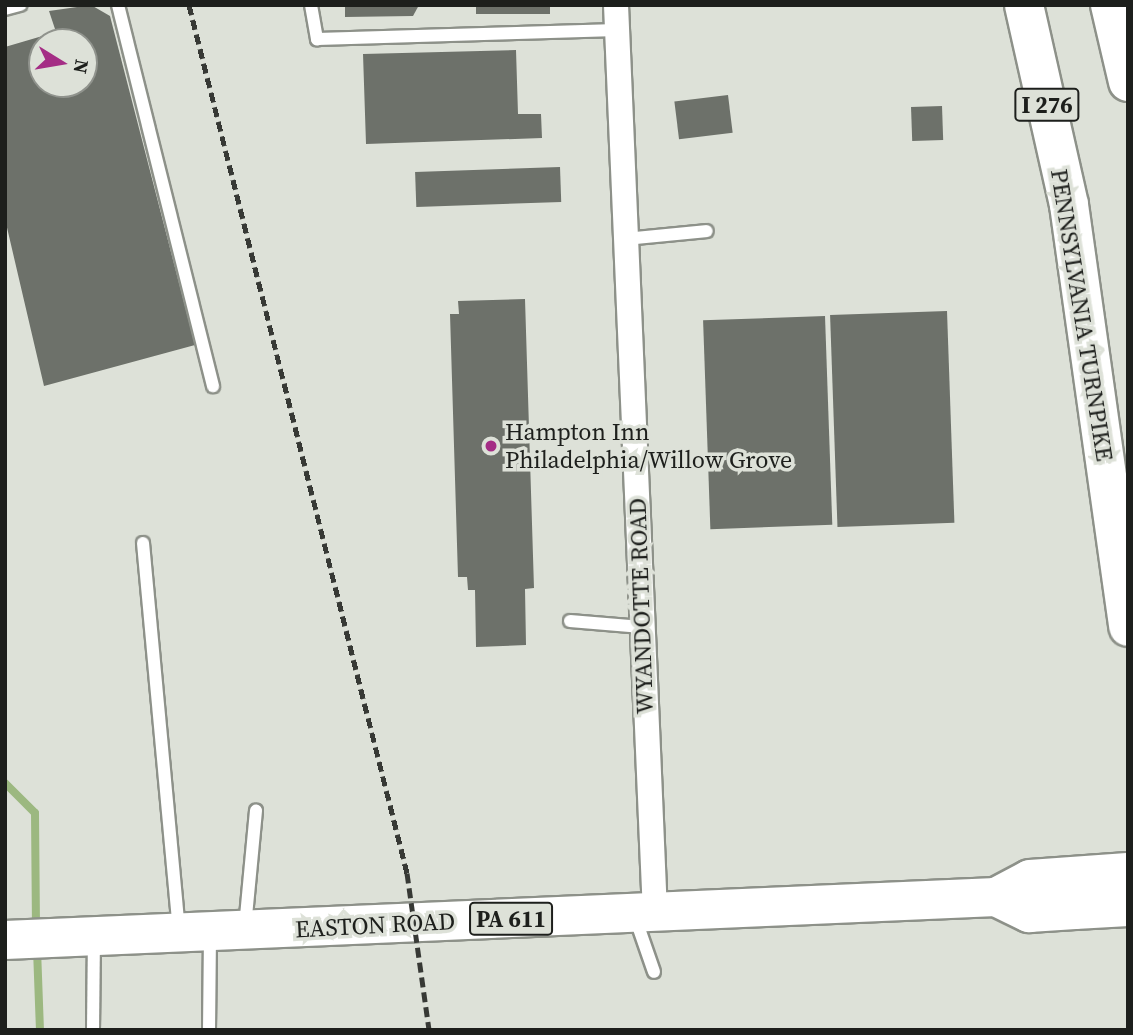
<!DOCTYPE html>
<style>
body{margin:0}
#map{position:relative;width:1133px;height:1035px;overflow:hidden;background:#dde1d8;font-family:"Source Serif 4",serif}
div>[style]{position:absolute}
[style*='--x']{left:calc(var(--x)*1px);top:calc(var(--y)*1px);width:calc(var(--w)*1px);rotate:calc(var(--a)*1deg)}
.stream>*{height:8px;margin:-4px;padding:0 4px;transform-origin:4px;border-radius:4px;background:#9cb880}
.building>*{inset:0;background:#6d716a;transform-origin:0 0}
.roads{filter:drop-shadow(2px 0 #8d9189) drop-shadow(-2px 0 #8d9189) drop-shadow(0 2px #8d9189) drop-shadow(0 -2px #8d9189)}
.lane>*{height:12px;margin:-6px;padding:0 6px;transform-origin:6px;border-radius:6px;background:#fff}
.street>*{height:24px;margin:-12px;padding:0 12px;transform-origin:12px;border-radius:12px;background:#fff}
.primary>*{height:38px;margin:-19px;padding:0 19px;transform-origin:19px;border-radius:19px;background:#fff}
.highway>*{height:38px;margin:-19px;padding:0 19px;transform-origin:19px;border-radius:19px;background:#fff}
.rail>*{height:5px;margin-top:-2.5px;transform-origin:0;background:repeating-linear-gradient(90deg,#373935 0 10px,transparent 0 15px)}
.dots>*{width:19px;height:19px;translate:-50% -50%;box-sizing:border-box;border:4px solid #dde1d8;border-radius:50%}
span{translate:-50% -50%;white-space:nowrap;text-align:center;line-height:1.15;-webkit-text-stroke:7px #dde1d8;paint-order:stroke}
.shield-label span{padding:2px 5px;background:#dde1d8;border:2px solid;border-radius:5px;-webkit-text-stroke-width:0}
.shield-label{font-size:23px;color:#1d1f1c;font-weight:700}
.street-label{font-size:24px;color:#1d1f1c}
.poi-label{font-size:24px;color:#1d1f1c}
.left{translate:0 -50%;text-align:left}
.frame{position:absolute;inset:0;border:7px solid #1d1f1c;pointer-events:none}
.north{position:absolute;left:28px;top:28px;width:70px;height:70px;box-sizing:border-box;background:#dde1d8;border:2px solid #90938d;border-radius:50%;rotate:101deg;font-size:19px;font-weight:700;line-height:28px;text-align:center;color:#1d1f1c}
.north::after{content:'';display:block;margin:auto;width:24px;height:32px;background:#a42d85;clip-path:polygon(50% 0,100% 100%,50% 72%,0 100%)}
</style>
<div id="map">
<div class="stream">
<div style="--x:5;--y:783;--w:42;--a:45"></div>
<div style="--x:35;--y:813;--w:116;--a:89.5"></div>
<div style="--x:37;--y:949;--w:81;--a:87.9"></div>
</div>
<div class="building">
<div style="clip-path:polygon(evenodd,91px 5px,110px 16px,195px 345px,44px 386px,5px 219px,5px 47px,56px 32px,49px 11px,91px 5px,42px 42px,84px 42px,84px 84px,42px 84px,42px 42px)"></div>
<div style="clip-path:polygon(345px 5px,419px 5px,413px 16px,345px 17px)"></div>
<div style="left:476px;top:5px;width:74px;height:9px"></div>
<div style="clip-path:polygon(516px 50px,518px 114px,541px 114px,542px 138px,366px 144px,363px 54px)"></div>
<div style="left:728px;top:95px;width:38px;height:54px;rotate:83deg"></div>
<div style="left:942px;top:106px;width:34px;height:31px;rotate:88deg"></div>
<div style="left:560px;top:167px;width:35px;height:145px;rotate:88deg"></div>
<div style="clip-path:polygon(525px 299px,534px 588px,525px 589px,526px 645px,476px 647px,475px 590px,468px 590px,467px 577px,458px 577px,450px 314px,459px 314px,458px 301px)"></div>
<div style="left:947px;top:311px;width:212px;height:117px;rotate:88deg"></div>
<div style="left:825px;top:316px;width:209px;height:122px;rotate:88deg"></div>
</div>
<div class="roads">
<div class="lane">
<div style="--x:118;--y:5;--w:393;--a:76"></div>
<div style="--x:311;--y:5;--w:35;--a:80"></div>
<div style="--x:317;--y:39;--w:300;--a:-1.7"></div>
<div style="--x:5;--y:9;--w:16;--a:-15"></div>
<div style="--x:626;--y:239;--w:81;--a:-5.6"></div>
<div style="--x:143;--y:543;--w:388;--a:84.7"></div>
<div style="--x:570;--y:621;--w:72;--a:4.8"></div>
<div style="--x:635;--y:917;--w:58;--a:70.9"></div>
<div style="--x:245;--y:927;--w:117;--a:-84.6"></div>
<div style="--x:93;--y:1030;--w:89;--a:-89.4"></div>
<div style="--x:209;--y:1030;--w:94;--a:-89.4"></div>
</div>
<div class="street">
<div style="--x:616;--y:5;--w:909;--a:87.54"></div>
</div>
<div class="primary">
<div style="--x:996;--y:897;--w:37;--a:26"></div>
<div style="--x:1029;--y:913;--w:46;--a:-3.7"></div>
</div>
<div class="highway">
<div style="--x:1024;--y:5;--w:205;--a:77.3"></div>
<div style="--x:1069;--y:205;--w:426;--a:82"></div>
<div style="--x:1110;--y:5;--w:79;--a:76.8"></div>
<div style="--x:1075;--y:910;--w:53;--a:-3.2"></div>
<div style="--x:5;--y:940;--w:992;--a:-2.48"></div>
<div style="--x:996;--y:897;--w:38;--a:-28"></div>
<div style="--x:1030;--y:879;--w:98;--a:-4.1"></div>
</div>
</div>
<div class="rail">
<div style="--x:189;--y:5;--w:895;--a:75.9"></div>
<div style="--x:407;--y:873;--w:159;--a:82"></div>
</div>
<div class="dots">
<div style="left:491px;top:446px;background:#a42d85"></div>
</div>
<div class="shield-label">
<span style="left:1047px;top:105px">I 276</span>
<span style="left:511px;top:919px">PA 611</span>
</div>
<div class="street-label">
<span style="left:1082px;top:315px;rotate:81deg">PENNSYLVANIA TURNPIKE</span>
<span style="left:641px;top:606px;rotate:-92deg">WYANDOTTE ROAD</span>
<span style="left:375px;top:925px;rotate:-3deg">EASTON ROAD</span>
</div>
<div class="poi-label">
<span class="left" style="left:505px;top:446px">Hampton Inn<br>Philadelphia/Willow Grove</span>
</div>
<div class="frame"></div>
<div class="north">N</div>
</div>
